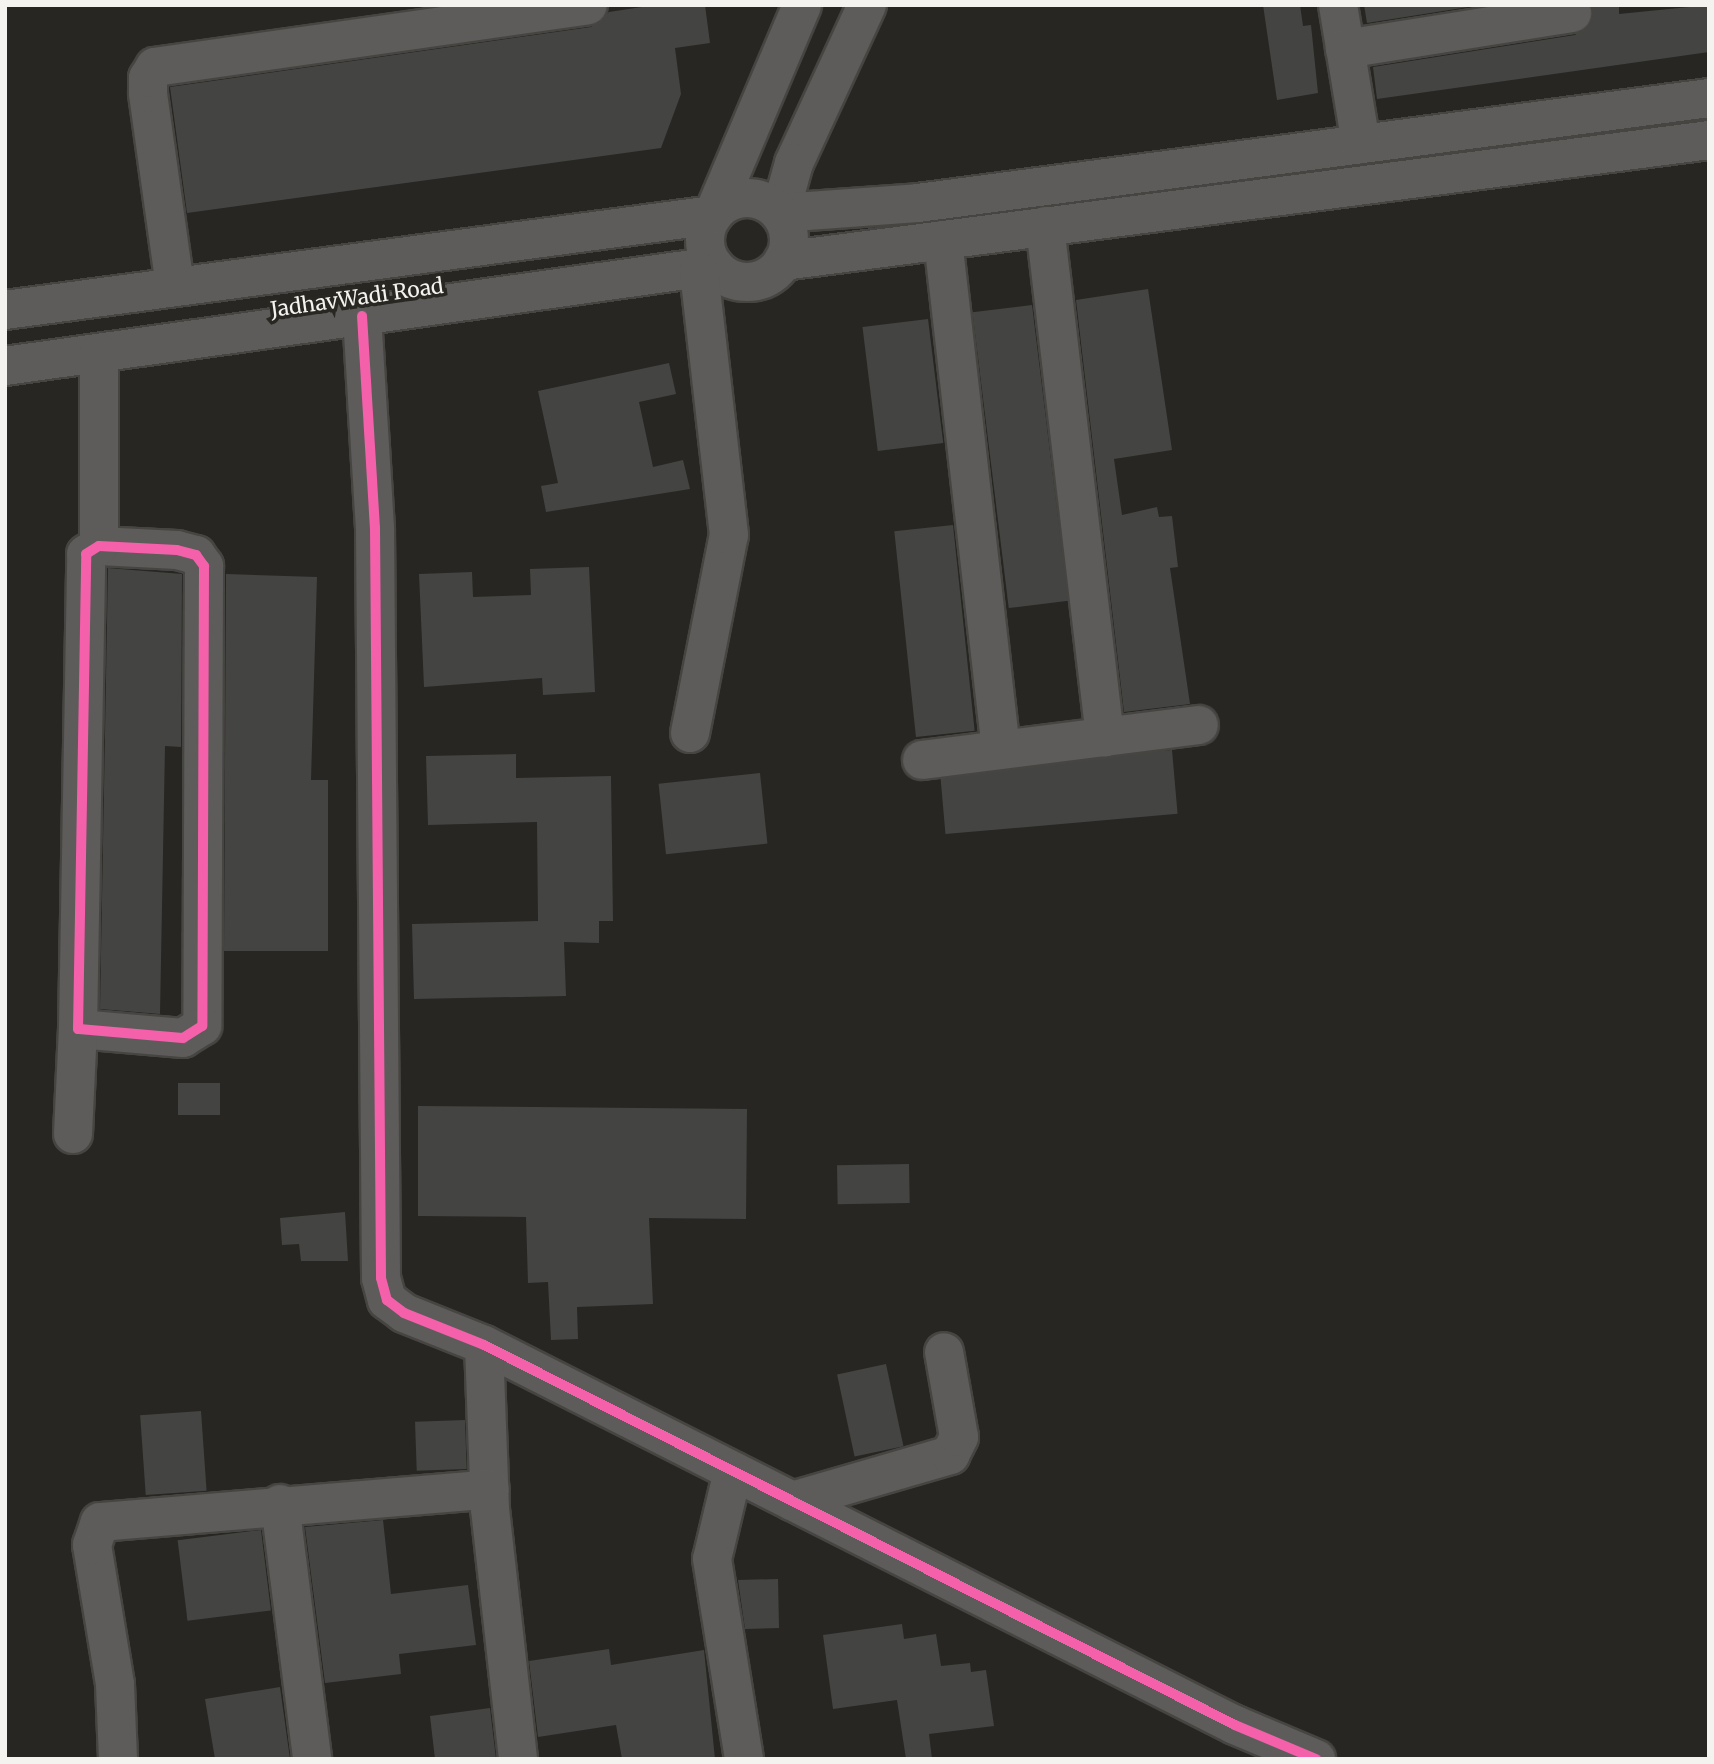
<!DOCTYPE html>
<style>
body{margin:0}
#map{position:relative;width:1714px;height:1764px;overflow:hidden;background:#272623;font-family:Merriweather,serif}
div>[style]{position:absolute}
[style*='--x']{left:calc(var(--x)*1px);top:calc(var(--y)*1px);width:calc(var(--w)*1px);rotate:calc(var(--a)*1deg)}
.building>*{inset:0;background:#444442;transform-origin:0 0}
.roads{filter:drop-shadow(2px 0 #464542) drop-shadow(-2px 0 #464542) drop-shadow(0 2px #464542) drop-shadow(0 -2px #464542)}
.minor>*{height:38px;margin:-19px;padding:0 19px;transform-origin:19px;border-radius:19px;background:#5d5c5a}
.minor>.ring{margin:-19px;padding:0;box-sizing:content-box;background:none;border:38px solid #5d5c5a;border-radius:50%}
.cycleway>*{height:10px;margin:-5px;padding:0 5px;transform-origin:5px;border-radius:5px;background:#f560ab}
span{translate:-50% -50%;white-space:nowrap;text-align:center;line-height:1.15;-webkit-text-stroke:7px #292721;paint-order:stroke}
.street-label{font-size:21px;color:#f4f3ef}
.frame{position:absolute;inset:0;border:7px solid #f4f3ef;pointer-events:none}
</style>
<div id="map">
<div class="building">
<div style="clip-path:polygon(655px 5px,705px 5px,710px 43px,675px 48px,681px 94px,661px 148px,187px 213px,170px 87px,591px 27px,609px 12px)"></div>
<div style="clip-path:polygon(1263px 5px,1300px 5px,1303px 26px,1311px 25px,1318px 93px,1277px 100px)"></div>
<div style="clip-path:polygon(1364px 5px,1481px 5px,1367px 23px)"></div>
<div style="clip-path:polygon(1592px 5px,1619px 5px,1619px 14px,1709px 5px,1709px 52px,1377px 99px,1373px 67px,1575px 35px,1592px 21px)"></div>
<div style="clip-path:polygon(1148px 289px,1172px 450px,1114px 459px,1122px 515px,1157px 507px,1159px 517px,1172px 516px,1178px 567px,1170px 568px,1190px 704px,1124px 712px,1076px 300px)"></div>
<div style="left:1032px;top:305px;width:298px;height:60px;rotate:83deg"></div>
<div style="left:928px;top:319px;width:125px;height:66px;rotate:83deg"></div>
<div style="clip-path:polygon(669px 363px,676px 394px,639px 402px,653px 467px,683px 460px,690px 489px,546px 512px,541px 486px,558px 483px,538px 391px)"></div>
<div style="left:953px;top:525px;width:207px;height:59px;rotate:84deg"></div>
<div style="clip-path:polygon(589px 567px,595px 692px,543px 695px,542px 678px,424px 687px,419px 574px,472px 572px,473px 597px,531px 595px,530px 569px)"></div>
<div style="clip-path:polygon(108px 568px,182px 574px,181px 747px,165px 746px,160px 1014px,100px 1009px)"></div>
<div style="clip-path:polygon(226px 574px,317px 577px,311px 780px,328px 780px,328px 951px,224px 951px)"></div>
<div style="left:1172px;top:750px;width:64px;height:233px;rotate:85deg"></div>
<div style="clip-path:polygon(516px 754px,516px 778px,611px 776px,613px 921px,599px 921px,599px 943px,564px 942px,566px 996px,414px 999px,412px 924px,538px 921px,537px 822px,428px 825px,426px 756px)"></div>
<div style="left:760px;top:773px;width:71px;height:102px;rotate:84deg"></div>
<div style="left:178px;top:1083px;width:42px;height:32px"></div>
<div style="clip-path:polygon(418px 1106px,747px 1109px,746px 1219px,649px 1218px,653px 1304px,577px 1307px,578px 1339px,551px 1340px,548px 1282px,528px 1283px,526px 1217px,418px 1216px)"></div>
<div style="left:909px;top:1164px;width:39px;height:72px;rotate:89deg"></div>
<div style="clip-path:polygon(345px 1212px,348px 1261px,301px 1261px,299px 1244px,282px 1245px,280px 1218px)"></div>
<div style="left:886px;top:1364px;width:84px;height:50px;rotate:78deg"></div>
<div style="left:201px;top:1411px;width:80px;height:61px;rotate:86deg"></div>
<div style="left:465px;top:1420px;width:49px;height:50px;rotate:88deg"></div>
<div style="clip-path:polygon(383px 1520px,391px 1594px,468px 1585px,476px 1645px,399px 1654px,401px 1674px,325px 1683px,305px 1527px)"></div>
<div style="left:261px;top:1530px;width:81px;height:84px;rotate:83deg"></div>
<div style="clip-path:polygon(778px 1579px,779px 1628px,745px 1629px,738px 1580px)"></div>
<div style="clip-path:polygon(902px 1624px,904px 1639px,936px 1634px,941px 1666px,970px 1663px,971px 1672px,986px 1670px,994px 1726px,929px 1734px,932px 1759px,906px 1759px,897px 1700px,833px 1709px,823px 1635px)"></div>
<div style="clip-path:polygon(609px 1649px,611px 1665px,704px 1650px,715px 1759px,622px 1759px,616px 1725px,538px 1737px,529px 1661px)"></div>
<div style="clip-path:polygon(280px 1687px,290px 1759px,215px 1759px,205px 1699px)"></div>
<div style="clip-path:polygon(490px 1708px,496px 1759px,435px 1759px,430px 1716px)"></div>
</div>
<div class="roads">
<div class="minor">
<div style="--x:867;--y:5;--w:174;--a:114.8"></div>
<div style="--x:794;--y:163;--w:52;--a:105.6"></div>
<div style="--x:780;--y:213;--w:138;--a:-4.1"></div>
<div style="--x:918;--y:203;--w:798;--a:-7.56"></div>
<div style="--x:1338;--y:5;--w:141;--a:80.6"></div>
<div style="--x:1345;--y:49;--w:230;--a:-9"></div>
<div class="ring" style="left:705px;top:198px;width:46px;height:46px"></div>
<div style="--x:1045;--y:226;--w:515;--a:83.3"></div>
<div style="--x:943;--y:240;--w:513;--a:83.51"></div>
<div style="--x:783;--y:261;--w:934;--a:-7.44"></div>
<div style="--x:175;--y:286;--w:195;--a:-98"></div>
<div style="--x:148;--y:93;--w:15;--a:-90"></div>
<div style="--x:148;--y:78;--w:13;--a:-58"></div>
<div style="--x:155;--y:67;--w:437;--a:-8.1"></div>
<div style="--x:5;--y:310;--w:714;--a:-7.64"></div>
<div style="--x:713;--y:215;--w:228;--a:-67"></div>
<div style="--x:362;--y:316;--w:212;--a:86.5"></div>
<div style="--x:375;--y:528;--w:750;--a:89.54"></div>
<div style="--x:381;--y:1278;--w:23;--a:75"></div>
<div style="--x:387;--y:1300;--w:21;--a:37"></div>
<div style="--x:404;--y:1313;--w:86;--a:21.8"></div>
<div style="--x:484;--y:1345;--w:842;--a:26.84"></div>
<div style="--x:1235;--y:1725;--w:88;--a:22.8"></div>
<div style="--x:5;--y:366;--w:716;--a:-8.03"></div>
<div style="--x:99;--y:546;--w:78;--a:2.9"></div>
<div style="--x:177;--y:550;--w:20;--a:15"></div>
<div style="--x:196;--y:555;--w:14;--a:54"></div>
<div style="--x:204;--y:566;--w:460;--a:90.2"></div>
<div style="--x:202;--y:1026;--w:22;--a:148"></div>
<div style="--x:183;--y:1038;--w:105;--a:-175.1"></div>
<div style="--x:78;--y:1029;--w:475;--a:-89"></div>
<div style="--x:86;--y:554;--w:15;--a:-32"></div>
<div style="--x:99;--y:546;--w:193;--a:-90"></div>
<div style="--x:690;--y:733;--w:202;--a:-78.9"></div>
<div style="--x:729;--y:535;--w:266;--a:-96.5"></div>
<div style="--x:922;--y:760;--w:279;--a:-7.2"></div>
<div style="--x:73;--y:1134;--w:105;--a:-87.3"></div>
<div style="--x:484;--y:1345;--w:164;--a:87.9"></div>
<div style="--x:490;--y:1509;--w:252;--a:83.6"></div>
<div style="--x:733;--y:1471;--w:90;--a:103.4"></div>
<div style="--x:712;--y:1559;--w:203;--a:80.9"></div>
<div style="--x:792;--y:1501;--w:165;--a:-16.2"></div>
<div style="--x:950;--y:1455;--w:20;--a:-63"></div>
<div style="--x:959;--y:1437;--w:86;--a:-100"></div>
<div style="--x:280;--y:1504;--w:257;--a:82.8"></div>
<div style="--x:118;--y:1759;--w:75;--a:-92.3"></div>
<div style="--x:115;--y:1684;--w:141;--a:-99.4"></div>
<div style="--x:92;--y:1545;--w:24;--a:-71"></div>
<div style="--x:100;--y:1522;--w:391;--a:-4.8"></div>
</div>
</div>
<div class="cycleway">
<div style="--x:362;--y:316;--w:212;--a:86.5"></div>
<div style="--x:375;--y:528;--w:750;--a:89.54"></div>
<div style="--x:381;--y:1278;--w:23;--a:75"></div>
<div style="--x:387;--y:1300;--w:21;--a:37"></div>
<div style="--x:404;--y:1313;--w:86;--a:21.8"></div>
<div style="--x:484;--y:1345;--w:842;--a:26.84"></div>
<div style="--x:1235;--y:1725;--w:88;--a:22.8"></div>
<div style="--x:99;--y:546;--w:78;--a:2.9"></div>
<div style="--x:177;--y:550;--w:20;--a:15"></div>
<div style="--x:196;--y:555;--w:14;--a:54"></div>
<div style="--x:204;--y:566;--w:460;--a:90.2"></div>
<div style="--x:202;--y:1026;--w:22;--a:148"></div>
<div style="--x:183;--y:1038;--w:105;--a:-175.1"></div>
<div style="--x:78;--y:1029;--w:475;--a:-89"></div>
<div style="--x:86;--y:554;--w:15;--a:-32"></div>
</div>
<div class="street-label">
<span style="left:357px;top:298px;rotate:-8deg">JadhavWadi Road</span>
</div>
<div class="frame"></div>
</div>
